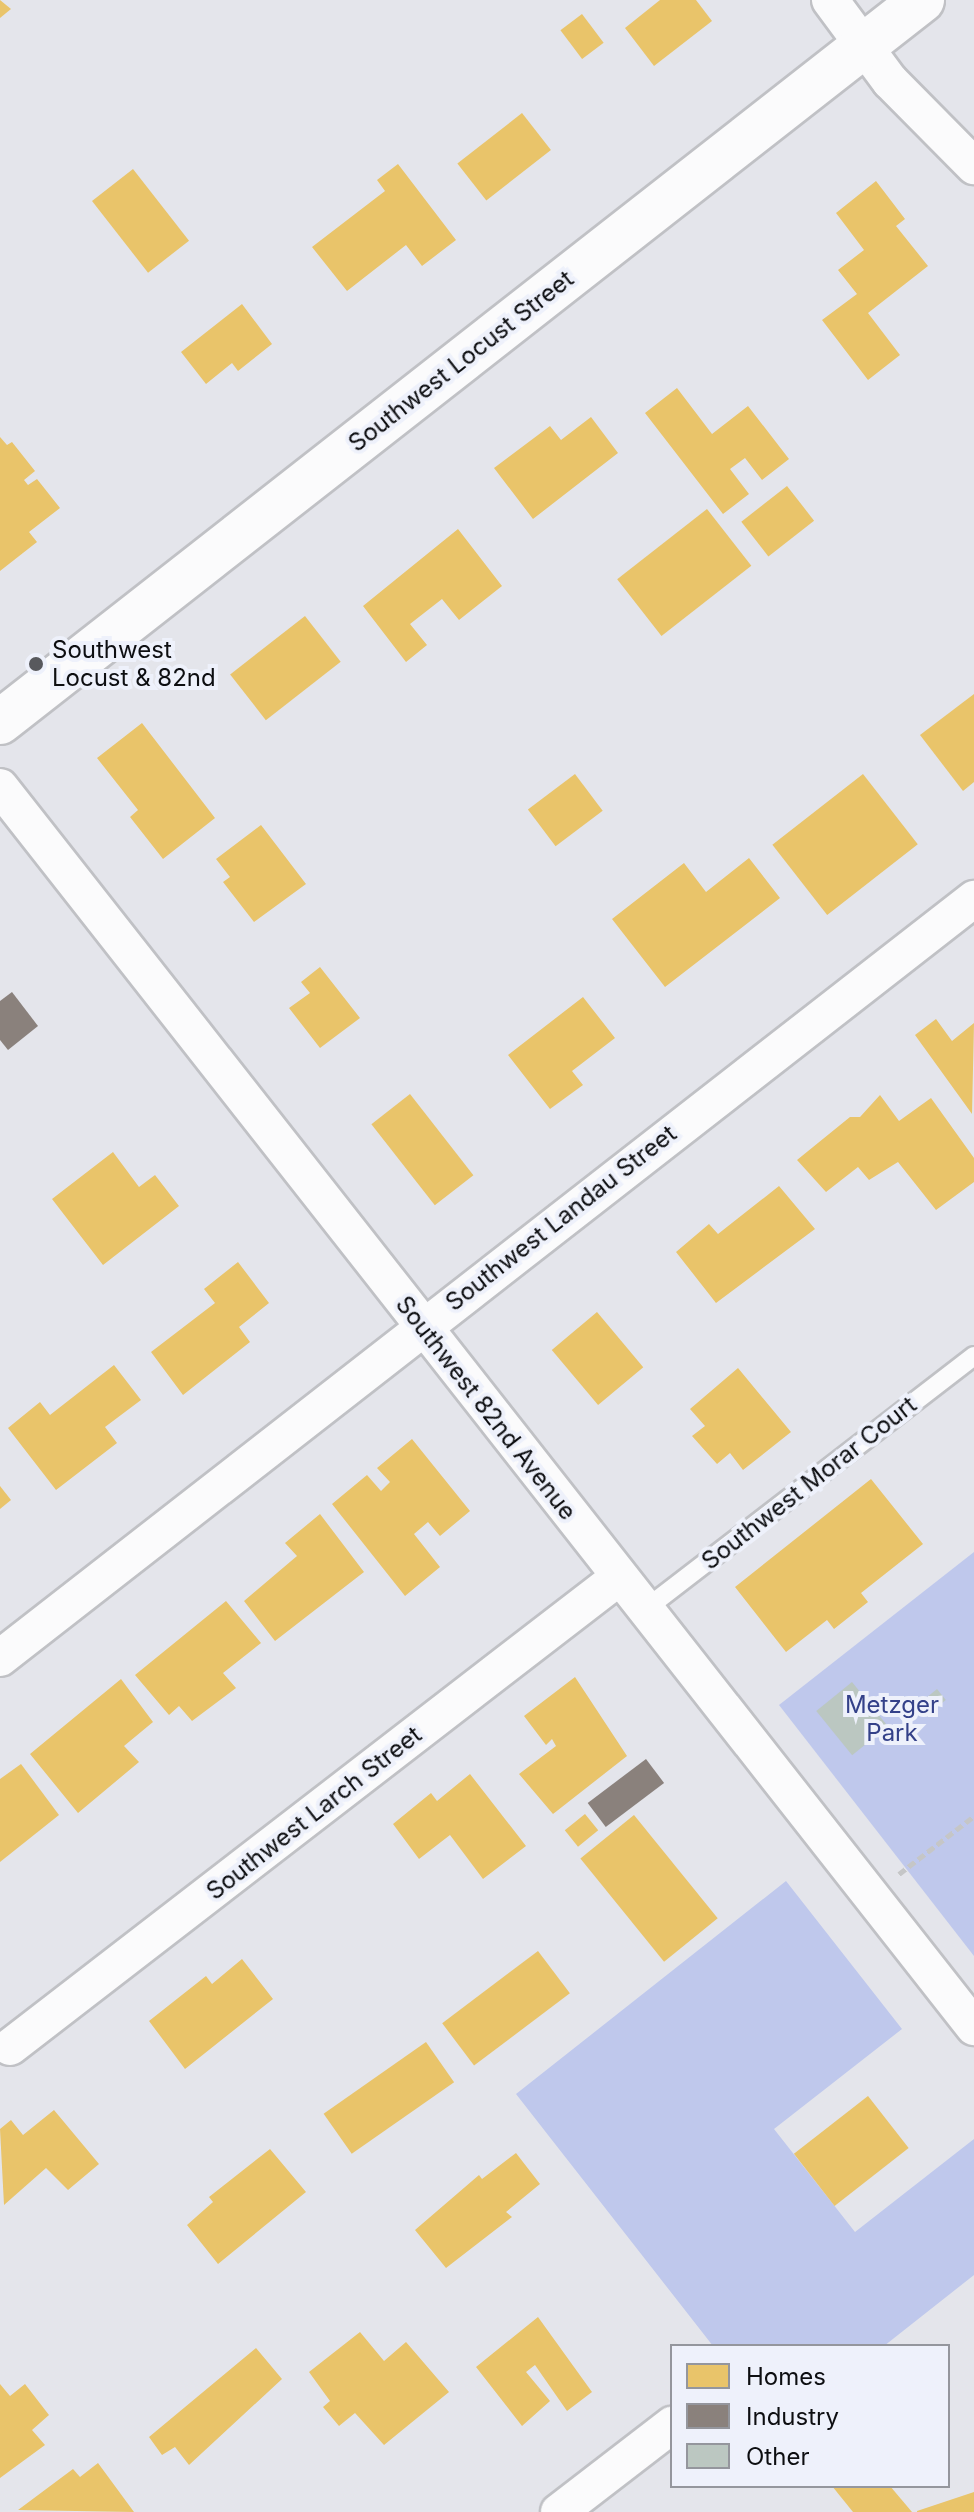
<!DOCTYPE html>
<style>
body{margin:0}
#map{position:relative;width:974px;height:2512px;overflow:hidden;background:#e4e5eb;font-family:Inter,sans-serif}
div>[style]{position:absolute}
[style*='--x']{left:calc(var(--x)*1px);top:calc(var(--y)*1px);width:calc(var(--w)*1px);rotate:calc(var(--a)*1deg)}
.green>*{inset:0;background:#bfc8ec}
.homes>*{inset:0;background:#e9c46a;transform-origin:0 0}
.industry>*{inset:0;background:#8a817c;transform-origin:0 0}
.building>*{inset:0;background:#bbc7c1;transform-origin:0 0}
.path>*{height:5px;margin-top:-2.5px;transform-origin:0;background:repeating-linear-gradient(90deg,#c5c6c7 0 8px,transparent 0 12px)}
.roads{filter:drop-shadow(2px 0 #c0c1c5) drop-shadow(-2px 0 #c0c1c5) drop-shadow(0 2px #c0c1c5) drop-shadow(0 -2px #c0c1c5)}
.lane>*{height:18px;margin:-9px;padding:0 9px;transform-origin:9px;border-radius:9px;background:#fbfbfc}
.street>*{height:36px;margin:-18px;padding:0 18px;transform-origin:18px;border-radius:18px;background:#fbfbfc}
.secondary>*{height:44px;margin:-22px;padding:0 22px;transform-origin:22px;border-radius:22px;background:#fbfbfc}
.dots>*{width:22px;height:22px;translate:-50% -50%;box-sizing:border-box;border:4px solid #eef1fb;border-radius:50%}
span{translate:-50% -50%;white-space:nowrap;text-align:center;line-height:1.15;-webkit-text-stroke:8px #eef1fb;paint-order:stroke}
.street-label{font-size:24px;color:#0d0e11}
.poi-label{font-size:24px;color:#0d0e11}
.left{translate:0 -50%;text-align:left}
.park-label{font-size:24px;color:#344189}
.legend{position:absolute;left:670px;top:2344px;width:280px;height:144px;box-sizing:border-box;background:#eef1fb;border:2px solid #94969d;margin:0;padding:10px 14px;list-style:none;font-size:24px;color:#0d0e11}
.legend li{display:flex;align-items:center;gap:16px;height:40px}
.legend b{width:40px;border:2px solid #94969d}
</style>
<div id="map">
<div class="green">
<div style="clip-path:polygon(974px 1552px,974px 1956px,779px 1705px)"></div>
<div style="clip-path:polygon(786px 1881px,902px 2029px,774px 2129px,855px 2232px,974px 2139px,974px 2275px,884px 2346px,713px 2346px,516px 2094px)"></div>
</div>
<div class="homes">
<div style="clip-path:polygon(0 0,11px 9px,0 18px)"></div>
<div style="clip-path:polygon(660px 0,696px 0,712px 21px,654px 66px,625px 28px)"></div>
<div style="left:582px;top:14px;width:36px;height:27px;rotate:53deg"></div>
<div style="left:522px;top:113px;width:47px;height:82px;rotate:52deg"></div>
<div style="clip-path:polygon(398px 164px,456px 240px,422px 266px,406px 245px,347px 291px,312px 247px,385px 191px,377px 180px)"></div>
<div style="left:133px;top:169px;width:91px;height:52px;rotate:52deg"></div>
<div style="clip-path:polygon(876px 181px,905px 219px,896px 226px,928px 266px,868px 313px,900px 355px,868px 380px,822px 320px,857px 294px,838px 270px,864px 250px,836px 213px)"></div>
<div style="clip-path:polygon(242px 304px,272px 344px,238px 371px,232px 363px,206px 384px,181px 352px)"></div>
<div style="clip-path:polygon(677px 388px,712px 434px,748px 406px,789px 459px,762px 480px,745px 458px,730px 469px,749px 494px,723px 514px,645px 413px)"></div>
<div style="clip-path:polygon(591px 417px,618px 453px,533px 519px,494px 468px,550px 426px,561px 440px)"></div>
<div style="clip-path:polygon(0 437px,7px 445px,12px 442px,35px 471px,24px 480px,28px 485px,37px 479px,60px 508px,29px 532px,37px 542px,0 571px)"></div>
<div style="left:787px;top:486px;width:44px;height:58px;rotate:52deg"></div>
<div style="left:707px;top:509px;width:72px;height:114px;rotate:52deg"></div>
<div style="clip-path:polygon(458px 529px,502px 586px,459px 620px,442px 599px,410px 624px,427px 645px,406px 662px,363px 606px)"></div>
<div style="left:305px;top:616px;width:58px;height:95px;rotate:52deg"></div>
<div style="clip-path:polygon(974px 694px,974px 782px,963px 791px,920px 735px)"></div>
<div style="clip-path:polygon(142px 723px,215px 818px,163px 859px,130px 817px,138px 810px,97px 758px)"></div>
<div style="left:575px;top:774px;width:46px;height:59px;rotate:53deg"></div>
<div style="left:863px;top:774px;width:89px;height:115px;rotate:52deg"></div>
<div style="clip-path:polygon(261px 825px,306px 884px,254px 922px,223px 882px,230px 877px,216px 859px)"></div>
<div style="clip-path:polygon(749px 858px,780px 898px,665px 987px,612px 919px,684px 863px,706px 892px)"></div>
<div style="clip-path:polygon(320px 967px,360px 1018px,320px 1048px,289px 1008px,310px 993px,301px 982px)"></div>
<div style="clip-path:polygon(583px 997px,615px 1038px,572px 1071px,583px 1085px,550px 1109px,508px 1055px)"></div>
<div style="clip-path:polygon(936px 1019px,952px 1041px,974px 1023px,972px 1114px,915px 1035px)"></div>
<div style="left:410px;top:1094px;width:103px;height:49px;rotate:52deg"></div>
<div style="clip-path:polygon(880px 1095px,899px 1121px,931px 1098px,974px 1158px,974px 1182px,936px 1210px,898px 1162px,869px 1180px,858px 1167px,826px 1192px,797px 1160px,850px 1117px,860px 1117px)"></div>
<div style="clip-path:polygon(113px 1152px,139px 1187px,155px 1175px,179px 1206px,103px 1265px,52px 1199px)"></div>
<div style="clip-path:polygon(779px 1186px,815px 1229px,716px 1303px,676px 1252px,709px 1224px,718px 1234px)"></div>
<div style="clip-path:polygon(238px 1262px,269px 1303px,239px 1327px,250px 1342px,183px 1395px,151px 1352px,215px 1303px,204px 1289px)"></div>
<div style="left:597px;top:1312px;width:72px;height:59px;rotate:50deg"></div>
<div style="clip-path:polygon(114px 1365px,141px 1400px,105px 1427px,117px 1443px,56px 1490px,8px 1428px,40px 1402px,50px 1415px)"></div>
<div style="clip-path:polygon(738px 1368px,791px 1432px,743px 1470px,730px 1453px,717px 1464px,692px 1436px,705px 1426px,690px 1409px)"></div>
<div style="clip-path:polygon(412px 1439px,470px 1511px,440px 1536px,428px 1522px,414px 1534px,440px 1567px,405px 1596px,332px 1504px,367px 1475px,381px 1491px,390px 1482px,377px 1468px)"></div>
<div style="clip-path:polygon(871px 1479px,923px 1544px,861px 1593px,868px 1602px,834px 1629px,827px 1620px,786px 1652px,735px 1587px)"></div>
<div style="clip-path:polygon(0 1486px,11px 1500px,0 1509px)"></div>
<div style="clip-path:polygon(320px 1514px,364px 1572px,275px 1641px,244px 1601px,297px 1556px,285px 1543px)"></div>
<div style="clip-path:polygon(226px 1601px,261px 1643px,223px 1673px,236px 1688px,192px 1721px,179px 1706px,169px 1715px,135px 1675px)"></div>
<div style="clip-path:polygon(575px 1677px,627px 1756px,553px 1814px,519px 1774px,556px 1746px,552px 1739px,546px 1745px,524px 1716px)"></div>
<div style="clip-path:polygon(121px 1679px,153px 1722px,124px 1746px,139px 1762px,78px 1813px,30px 1754px)"></div>
<div style="clip-path:polygon(21px 1764px,59px 1815px,0 1862px,0 1779px)"></div>
<div style="clip-path:polygon(470px 1774px,526px 1846px,483px 1879px,450px 1835px,419px 1859px,393px 1824px,431px 1793px,437px 1801px)"></div>
<div style="left:585px;top:1814px;width:21px;height:26px;rotate:51deg"></div>
<div style="left:634px;top:1815px;width:133px;height:69px;rotate:51deg"></div>
<div style="left:538px;top:1951px;width:53px;height:120px;rotate:53deg"></div>
<div style="clip-path:polygon(242px 1959px,273px 1999px,185px 2069px,149px 2021px,206px 1976px,212px 1984px)"></div>
<div style="left:426px;top:2042px;width:49px;height:125px;rotate:55deg"></div>
<div style="left:868px;top:2096px;width:66px;height:94px;rotate:52deg"></div>
<div style="clip-path:polygon(54px 2110px,99px 2164px,68px 2190px,46px 2168px,4px 2205px,0 2129px,11px 2120px,23px 2135px)"></div>
<div style="clip-path:polygon(270px 2149px,306px 2192px,218px 2264px,187px 2225px,213px 2202px,209px 2197px)"></div>
<div style="clip-path:polygon(516px 2153px,540px 2184px,506px 2212px,512px 2217px,446px 2268px,415px 2230px,479px 2175px,482px 2179px)"></div>
<div style="clip-path:polygon(538px 2317px,592px 2392px,567px 2411px,535px 2365px,526px 2372px,550px 2401px,522px 2426px,476px 2367px)"></div>
<div style="clip-path:polygon(360px 2332px,384px 2361px,406px 2342px,449px 2392px,384px 2445px,355px 2413px,339px 2426px,323px 2407px,330px 2401px,309px 2372px)"></div>
<div style="clip-path:polygon(256px 2348px,282px 2379px,189px 2465px,175px 2447px,162px 2455px,149px 2437px)"></div>
<div style="clip-path:polygon(0 2384px,10px 2396px,25px 2384px,49px 2415px,32px 2430px,45px 2445px,0 2478px)"></div>
<div style="clip-path:polygon(98px 2463px,134px 2512px,18px 2510px,73px 2469px,80px 2477px)"></div>
<div style="clip-path:polygon(832px 2486px,890px 2486px,912px 2512px,853px 2512px)"></div>
<div style="clip-path:polygon(974px 2492px,974px 2512px,917px 2512px,917px 2511px)"></div>
</div>
<div class="industry">
<div style="clip-path:polygon(12px 992px,38px 1026px,8px 1050px,0 1040px,0 1001px)"></div>
<div style="left:646px;top:1759px;width:30px;height:73px;rotate:53deg"></div>
</div>
<div class="building">
<div style="left:852px;top:1682px;width:57px;height:46px;rotate:51deg"></div>
<div style="left:937px;top:1689px;width:14px;height:17px;rotate:51deg"></div>
</div>
<div class="path">
<div style="--x:899;--y:1874;--w:95;--a:-37.7"></div>
</div>
<div class="roads">
<div class="lane">
<div style="--x:643;--y:1611;--w:418;--a:-37.6"></div>
</div>
<div class="street">
<div style="--x:830;--y:0;--w:101;--a:53.5"></div>
<div style="--x:890;--y:81;--w:120;--a:45.3"></div>
<div style="--x:0;--y:787;--w:1577;--a:51.85"></div>
<div style="--x:0;--y:1658;--w:1235;--a:-37.93"></div>
<div style="--x:10;--y:2047;--w:768;--a:-37.65"></div>
<div style="--x:559;--y:2512;--w:143;--a:-37.6"></div>
</div>
<div class="secondary">
<div style="--x:0;--y:722;--w:1171;--a:-38.06"></div>
</div>
</div>
<div class="dots">
<div style="left:36px;top:664px;background:#58595d"></div>
</div>
<div class="street-label">
<span style="left:461px;top:361px;rotate:-38deg">Southwest Locust Street</span>
<span style="left:561px;top:1218px;rotate:-38deg">Southwest Landau Street</span>
<span style="left:486px;top:1408px;rotate:52deg">Southwest 82nd Avenue</span>
<span style="left:809px;top:1483px;rotate:-38deg">Southwest Morar Court</span>
<span style="left:314px;top:1813px;rotate:-38deg">Southwest Larch Street</span>
</div>
<div class="poi-label">
<span class="left" style="left:52px;top:664px">Southwest<br>Locust &amp; 82nd</span>
</div>
<div class="park-label">
<span style="left:892px;top:1719px">Metzger<br>Park</span>
</div>
<ul class="legend">
<li><b style="height:22px;background:#e9c46a"></b>Homes</li>
<li><b style="height:22px;background:#8a817c"></b>Industry</li>
<li><b style="height:22px;background:#bbc7c1"></b>Other</li>
</ul>
</div>
